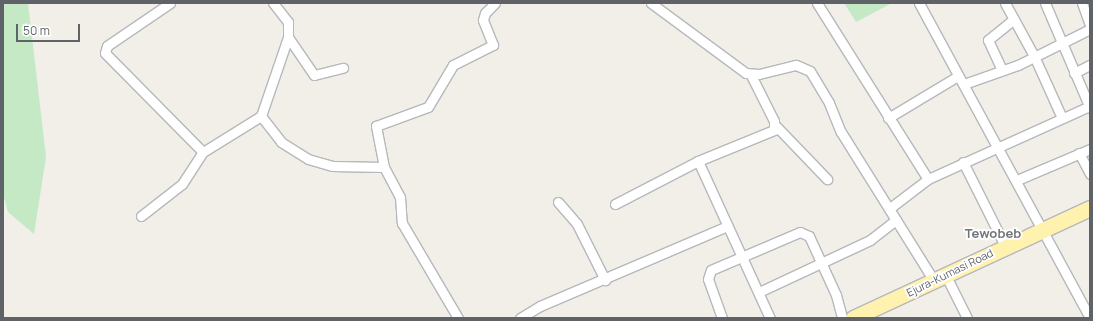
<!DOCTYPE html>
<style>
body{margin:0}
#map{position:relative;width:1093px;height:321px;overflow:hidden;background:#f1efe8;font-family:Manrope,sans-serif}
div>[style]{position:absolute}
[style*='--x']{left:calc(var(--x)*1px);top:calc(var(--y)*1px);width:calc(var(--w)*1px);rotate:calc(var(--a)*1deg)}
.green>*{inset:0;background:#c5e8c5}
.roads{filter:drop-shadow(1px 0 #b5b8bc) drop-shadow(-1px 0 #b5b8bc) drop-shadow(0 1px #b5b8bc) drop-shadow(0 -1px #b5b8bc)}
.minor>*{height:9px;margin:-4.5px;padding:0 4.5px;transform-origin:4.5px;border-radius:4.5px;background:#fff}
.primary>*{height:15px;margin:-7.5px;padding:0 7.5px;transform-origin:7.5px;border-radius:7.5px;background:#fff2af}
span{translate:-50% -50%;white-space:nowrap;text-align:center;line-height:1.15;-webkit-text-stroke:3.5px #fff;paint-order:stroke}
.street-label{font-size:11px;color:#5f6368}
.quarter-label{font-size:13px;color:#70757a;font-weight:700}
.frame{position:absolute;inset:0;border:4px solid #5f6368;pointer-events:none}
.scale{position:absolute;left:16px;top:24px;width:64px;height:18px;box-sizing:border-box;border:2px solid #5f6368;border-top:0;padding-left:5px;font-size:12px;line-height:14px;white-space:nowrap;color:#5f6368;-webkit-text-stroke:3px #fff;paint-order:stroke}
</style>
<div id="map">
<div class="green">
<div style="clip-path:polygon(3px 3px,28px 3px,46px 157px,34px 234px,8px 212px,3px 194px)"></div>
<div style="clip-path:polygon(844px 3px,892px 3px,856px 22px)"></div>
</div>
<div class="roads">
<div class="minor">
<div style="--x:170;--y:3;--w:76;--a:145.7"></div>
<div style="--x:107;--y:46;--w:7;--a:106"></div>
<div style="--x:105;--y:53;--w:139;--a:45.3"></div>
<div style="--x:651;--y:3;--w:118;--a:36.4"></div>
<div style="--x:746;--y:73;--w:13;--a:4"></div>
<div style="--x:759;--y:74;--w:38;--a:-14"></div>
<div style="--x:796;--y:65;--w:15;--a:23"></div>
<div style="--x:810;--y:71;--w:37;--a:59"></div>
<div style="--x:829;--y:103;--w:31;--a:68"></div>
<div style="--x:841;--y:132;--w:176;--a:58"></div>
<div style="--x:817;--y:3;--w:208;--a:57.8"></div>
<div style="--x:928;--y:179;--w:48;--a:142.7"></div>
<div style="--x:919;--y:3;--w:358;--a:61.5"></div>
<div style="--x:1005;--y:3;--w:60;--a:61.3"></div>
<div style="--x:1034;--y:56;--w:68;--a:65.7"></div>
<div style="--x:1045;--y:3;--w:114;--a:66.8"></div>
<div style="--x:1082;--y:3;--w:23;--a:70"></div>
<div style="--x:288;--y:37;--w:46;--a:55.6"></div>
<div style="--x:314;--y:75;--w:30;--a:-14"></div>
<div style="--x:1002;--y:70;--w:33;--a:-115"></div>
<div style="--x:988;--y:40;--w:33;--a:-39"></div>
<div style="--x:1074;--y:73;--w:18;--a:-27"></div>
<div style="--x:964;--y:84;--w:57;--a:-19.4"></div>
<div style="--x:1018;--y:65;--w:80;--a:-26.6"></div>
<div style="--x:261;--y:116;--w:33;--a:52"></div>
<div style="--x:281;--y:142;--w:32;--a:32"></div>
<div style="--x:308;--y:159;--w:25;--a:16"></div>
<div style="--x:332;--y:166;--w:52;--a:1.1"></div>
<div style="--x:384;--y:167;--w:34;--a:62"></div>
<div style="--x:400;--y:197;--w:26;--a:86"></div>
<div style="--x:402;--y:223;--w:110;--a:59.5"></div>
<div style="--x:888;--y:118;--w:82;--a:-31"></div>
<div style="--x:776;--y:126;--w:74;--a:46.1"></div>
<div style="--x:1079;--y:153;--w:24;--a:62"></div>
<div style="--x:698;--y:161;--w:173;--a:65.4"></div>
<div style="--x:963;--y:162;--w:94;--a:63.4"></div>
<div style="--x:384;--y:167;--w:42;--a:-101"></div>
<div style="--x:376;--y:126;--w:55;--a:-20.1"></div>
<div style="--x:428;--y:107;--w:49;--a:-59.2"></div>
<div style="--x:453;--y:65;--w:45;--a:-26.6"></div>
<div style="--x:493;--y:45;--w:27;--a:-112"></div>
<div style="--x:483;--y:20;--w:7;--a:-74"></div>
<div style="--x:485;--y:13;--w:14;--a:-45"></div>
<div style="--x:928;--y:179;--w:178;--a:-24.3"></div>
<div style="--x:1017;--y:180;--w:79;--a:-23"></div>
<div style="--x:558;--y:202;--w:29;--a:49"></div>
<div style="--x:577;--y:224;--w:63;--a:63.4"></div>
<div style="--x:615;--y:204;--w:93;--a:-27.4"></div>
<div style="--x:698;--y:161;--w:82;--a:-22.2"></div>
<div style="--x:774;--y:130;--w:9;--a:-90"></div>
<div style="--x:774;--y:121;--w:51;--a:-116.6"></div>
<div style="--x:141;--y:216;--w:52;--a:-38"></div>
<div style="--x:182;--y:184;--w:38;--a:-57"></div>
<div style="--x:203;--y:152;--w:68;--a:-31.8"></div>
<div style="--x:261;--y:116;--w:83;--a:-71.1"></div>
<div style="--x:288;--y:37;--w:15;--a:-90"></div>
<div style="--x:288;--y:22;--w:24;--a:-128"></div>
<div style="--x:946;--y:276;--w:47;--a:63.4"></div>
<div style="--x:759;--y:292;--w:123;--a:-25.1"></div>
<div style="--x:870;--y:240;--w:33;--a:-38"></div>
<div style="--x:520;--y:318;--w:23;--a:-31"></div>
<div style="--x:540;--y:306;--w:204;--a:-23.1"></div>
<div style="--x:722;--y:318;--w:41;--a:-109.7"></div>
<div style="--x:708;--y:279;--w:9;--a:-72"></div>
<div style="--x:711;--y:270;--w:97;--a:-23.1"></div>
<div style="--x:800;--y:232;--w:10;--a:24"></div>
<div style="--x:809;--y:236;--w:65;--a:65.4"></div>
<div style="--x:836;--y:295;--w:24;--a:75"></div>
</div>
<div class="primary">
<div style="--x:853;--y:318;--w:261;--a:-24.9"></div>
</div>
</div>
<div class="street-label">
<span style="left:950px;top:273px;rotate:-26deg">Ejura-Kumasi Road</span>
</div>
<div class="quarter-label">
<span style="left:993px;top:233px">Tewobeb</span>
</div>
<div class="frame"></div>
<div class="scale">50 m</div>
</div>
